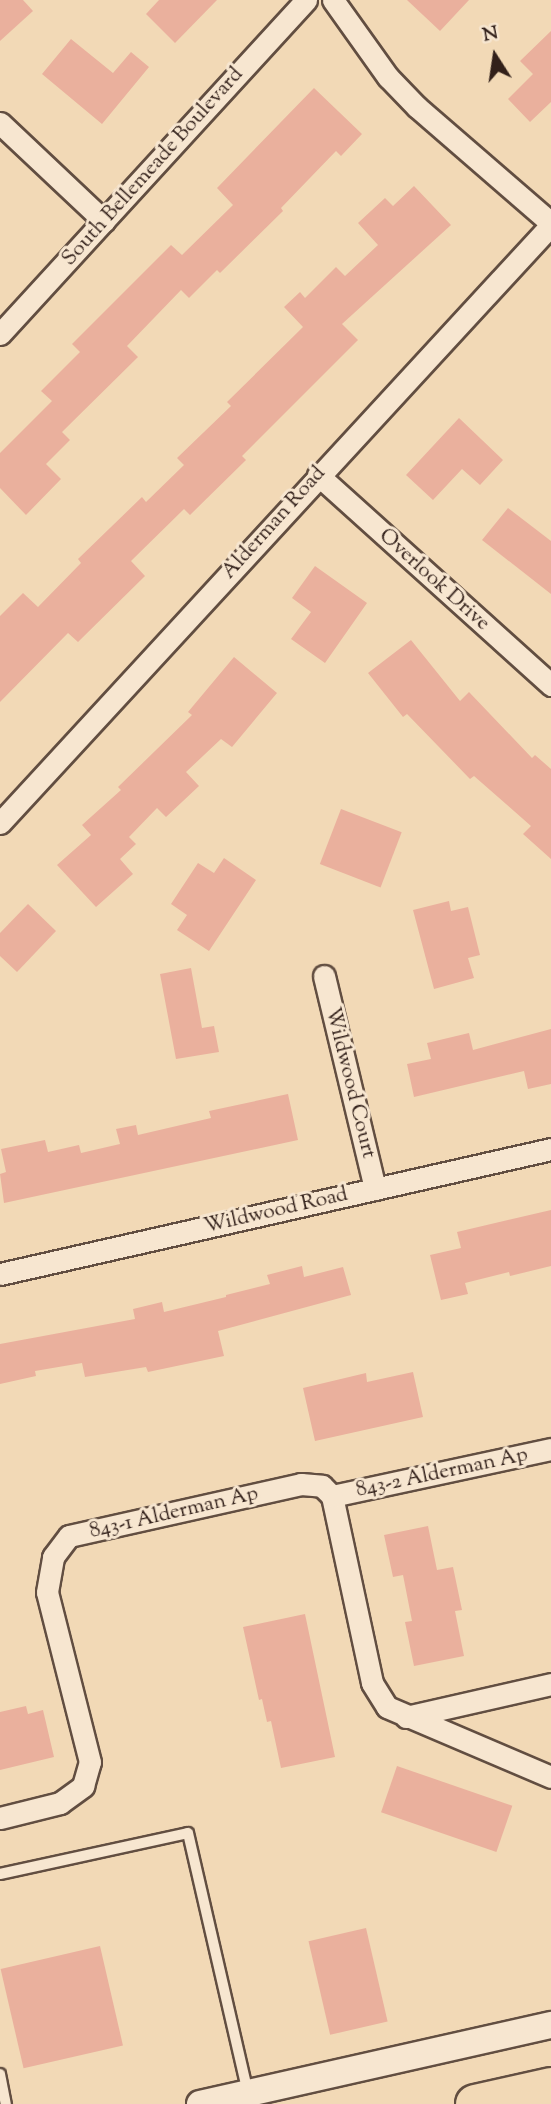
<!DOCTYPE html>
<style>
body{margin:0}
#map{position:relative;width:551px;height:2104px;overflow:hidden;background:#f2d9b6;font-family:"Sorts Mill Goudy",serif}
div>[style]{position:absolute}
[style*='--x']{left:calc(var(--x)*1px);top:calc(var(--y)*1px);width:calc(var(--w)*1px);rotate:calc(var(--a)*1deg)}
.building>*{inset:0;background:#eab09d;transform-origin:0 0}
.roads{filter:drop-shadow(2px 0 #624e41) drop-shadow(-2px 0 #624e41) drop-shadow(0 2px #624e41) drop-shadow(0 -2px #624e41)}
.service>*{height:10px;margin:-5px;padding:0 5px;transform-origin:5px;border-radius:5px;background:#f7e6d0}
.minor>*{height:21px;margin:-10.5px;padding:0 10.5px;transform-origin:10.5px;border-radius:10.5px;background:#f7e6d0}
.tertiary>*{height:26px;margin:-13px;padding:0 13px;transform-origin:13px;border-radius:13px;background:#f7e6d0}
.motorway>*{height:38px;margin:-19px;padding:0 19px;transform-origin:19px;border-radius:19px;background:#f2d9b6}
span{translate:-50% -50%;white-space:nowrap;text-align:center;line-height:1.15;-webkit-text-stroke:6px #f7e6d0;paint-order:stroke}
.street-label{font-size:21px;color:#32201a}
.north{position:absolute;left:460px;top:21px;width:70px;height:70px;-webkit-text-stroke:5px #f7e6d0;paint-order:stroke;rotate:348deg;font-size:19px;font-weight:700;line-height:28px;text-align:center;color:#32201a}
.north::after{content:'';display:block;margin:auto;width:24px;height:32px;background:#32201a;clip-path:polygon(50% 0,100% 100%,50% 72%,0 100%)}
</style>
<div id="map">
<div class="building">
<div style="clip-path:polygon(0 0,23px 0,33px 11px,0 41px)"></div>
<div style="clip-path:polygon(159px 0,217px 0,175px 43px,146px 14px)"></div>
<div style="clip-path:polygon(407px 0,469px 0,440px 31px)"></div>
<div style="clip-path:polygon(551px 31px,551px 102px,530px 122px,508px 99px,533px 74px,520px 61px)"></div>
<div style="clip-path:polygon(71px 39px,113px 73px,131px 52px,149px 67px,102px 124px,42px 74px)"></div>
<div style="clip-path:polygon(314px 88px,362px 134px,341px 156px,336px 151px,281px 208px,283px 211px,220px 273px,217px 270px,189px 298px,181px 290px,127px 346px,138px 357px,62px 432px,70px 440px,46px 464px,61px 479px,26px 515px,0 488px,0 453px,52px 401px,41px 391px,80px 352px,72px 344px,171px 245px,182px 255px,233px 205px,217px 188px)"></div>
<div style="clip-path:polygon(414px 186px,451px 225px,342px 324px,358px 340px,242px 456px,246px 460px,190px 515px,184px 509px,131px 561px,145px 576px,78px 642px,68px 633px,0 702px,0 616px,23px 593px,38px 607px,81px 563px,78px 559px,142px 497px,146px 502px,184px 465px,177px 458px,231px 406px,227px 402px,303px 327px,284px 307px,300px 292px,305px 298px,336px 267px,345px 276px,378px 245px,358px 223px,385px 198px,393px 206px)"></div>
<div style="clip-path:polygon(459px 418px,503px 460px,480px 485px,462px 469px,433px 500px,406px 475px)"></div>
<div style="clip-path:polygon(508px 508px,551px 541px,551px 594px,482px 540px)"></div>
<div style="clip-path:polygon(315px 566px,367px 603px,325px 663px,291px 639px,311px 612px,292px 598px)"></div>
<div style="clip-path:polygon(411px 640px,460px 701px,469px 692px,532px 758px,535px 755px,551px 769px,551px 859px,523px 834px,531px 826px,474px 776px,470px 779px,407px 714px,403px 717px,368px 673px)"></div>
<div style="clip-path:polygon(234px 657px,277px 693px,232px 747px,221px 739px,186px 772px,199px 786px,166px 817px,157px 808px,129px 837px,136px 844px,120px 859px,133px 874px,96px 907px,57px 865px,91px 835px,82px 825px,121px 790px,118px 787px,192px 715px,188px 712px)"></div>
<div style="left:341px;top:809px;width:65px;height:59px;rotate:21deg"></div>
<div style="clip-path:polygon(224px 858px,256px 880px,209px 951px,177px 930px,187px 915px,171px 904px,198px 863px,214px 873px)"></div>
<div style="clip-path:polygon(449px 901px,451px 911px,468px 907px,480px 955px,468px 958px,474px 978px,434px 989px,413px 910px)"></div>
<div style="clip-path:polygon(28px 904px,56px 931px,17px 972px,0 956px,0 933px)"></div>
<div style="clip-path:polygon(191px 968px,202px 1028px,214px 1026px,219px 1052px,176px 1059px,160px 974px)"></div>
<div style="clip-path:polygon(551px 1029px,551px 1084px,528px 1089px,524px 1071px,414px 1097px,407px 1064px,431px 1059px,427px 1043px,469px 1033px,473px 1050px)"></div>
<div style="clip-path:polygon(288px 1094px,298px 1140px,4px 1203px,0 1174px,6px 1172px,1px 1149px,45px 1140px,48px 1152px,79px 1145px,81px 1153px,120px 1144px,116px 1129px,136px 1125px,138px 1135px,211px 1118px,209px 1111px)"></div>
<div style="clip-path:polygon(551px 1210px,551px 1266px,510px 1276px,509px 1272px,465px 1283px,468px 1294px,441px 1300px,430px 1255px,461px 1248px,457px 1232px)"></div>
<div style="clip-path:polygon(302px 1266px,304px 1277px,343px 1267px,351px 1295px,218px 1331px,224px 1356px,148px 1372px,146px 1367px,85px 1377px,82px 1363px,35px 1371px,36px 1376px,0 1384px,0 1344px,135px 1319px,133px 1309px,162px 1302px,164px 1312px,226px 1297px,226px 1295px,270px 1284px,267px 1275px)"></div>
<div style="clip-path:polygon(413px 1372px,423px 1417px,315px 1441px,303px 1388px,366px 1373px,367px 1382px)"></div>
<div style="clip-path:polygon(428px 1526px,437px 1570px,453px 1567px,462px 1610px,455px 1611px,464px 1656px,414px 1666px,405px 1622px,412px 1621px,403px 1575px,393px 1577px,384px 1535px)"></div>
<div style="clip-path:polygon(305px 1614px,335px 1757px,281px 1768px,271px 1721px,267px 1722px,262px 1699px,259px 1700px,243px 1627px)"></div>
<div style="clip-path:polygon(26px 1706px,28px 1714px,43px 1710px,54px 1757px,0 1770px,0 1712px)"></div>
<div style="left:397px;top:1766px;width:122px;height:49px;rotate:19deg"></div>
<div style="left:366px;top:1928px;width:96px;height:59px;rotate:77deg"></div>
<div style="left:100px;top:1946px;width:102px;height:102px;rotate:77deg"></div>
</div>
<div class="roads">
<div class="service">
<div style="--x:0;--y:1874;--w:192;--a:-12.3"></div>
<div style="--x:188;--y:1833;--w:267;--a:77"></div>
<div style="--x:0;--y:2074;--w:31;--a:79"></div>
</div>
<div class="minor">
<div style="--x:333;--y:0;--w:95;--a:54.5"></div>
<div style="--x:388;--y:77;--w:42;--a:46"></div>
<div style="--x:417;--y:107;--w:177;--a:40.9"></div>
<div style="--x:0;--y:123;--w:143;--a:43.3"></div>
<div style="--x:0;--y:334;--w:453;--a:-47.5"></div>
<div style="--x:318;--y:475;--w:314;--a:42"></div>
<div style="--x:0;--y:823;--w:813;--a:-47.34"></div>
<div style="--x:324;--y:976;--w:219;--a:76.5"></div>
<div style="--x:0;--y:1274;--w:565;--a:-12.78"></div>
<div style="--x:332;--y:1496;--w:191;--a:77.9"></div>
<div style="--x:372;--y:1683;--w:28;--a:58"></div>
<div style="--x:387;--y:1707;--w:178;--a:23.1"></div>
<div style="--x:332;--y:1496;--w:224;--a:-12.1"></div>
<div style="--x:406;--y:1717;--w:149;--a:-12.8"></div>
<div style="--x:0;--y:1818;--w:62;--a:-14"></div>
<div style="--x:60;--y:1803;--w:29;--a:-36"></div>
<div style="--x:83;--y:1786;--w:25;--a:-74"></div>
<div style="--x:90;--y:1762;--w:175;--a:-104.2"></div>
<div style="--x:47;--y:1592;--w:36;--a:-80"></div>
<div style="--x:53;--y:1557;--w:26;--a:-53"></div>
<div style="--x:69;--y:1536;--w:238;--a:-12.6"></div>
<div style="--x:301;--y:1484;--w:21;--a:5"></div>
<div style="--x:322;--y:1486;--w:14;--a:45"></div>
</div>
<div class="tertiary">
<div style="--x:200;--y:2104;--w:360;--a:-12.7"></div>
</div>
<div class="motorway">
<div style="--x:475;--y:2104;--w:78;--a:-12.6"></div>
</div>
</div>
<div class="street-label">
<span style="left:153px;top:167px;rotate:-48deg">South Bellemeade Boulevard</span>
<span style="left:274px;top:523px;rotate:-48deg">Alderman Road</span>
<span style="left:434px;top:580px;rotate:42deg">Overlook Drive</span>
<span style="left:350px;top:1083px;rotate:76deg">Wildwood Court</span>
<span style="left:276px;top:1211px;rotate:-13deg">Wildwood Road</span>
<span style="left:442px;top:1473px;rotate:-12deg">843-2 Alderman Ap</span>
<span style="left:174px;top:1513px;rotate:-13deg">843-1 Alderman Ap</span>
</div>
<div class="north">N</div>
</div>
